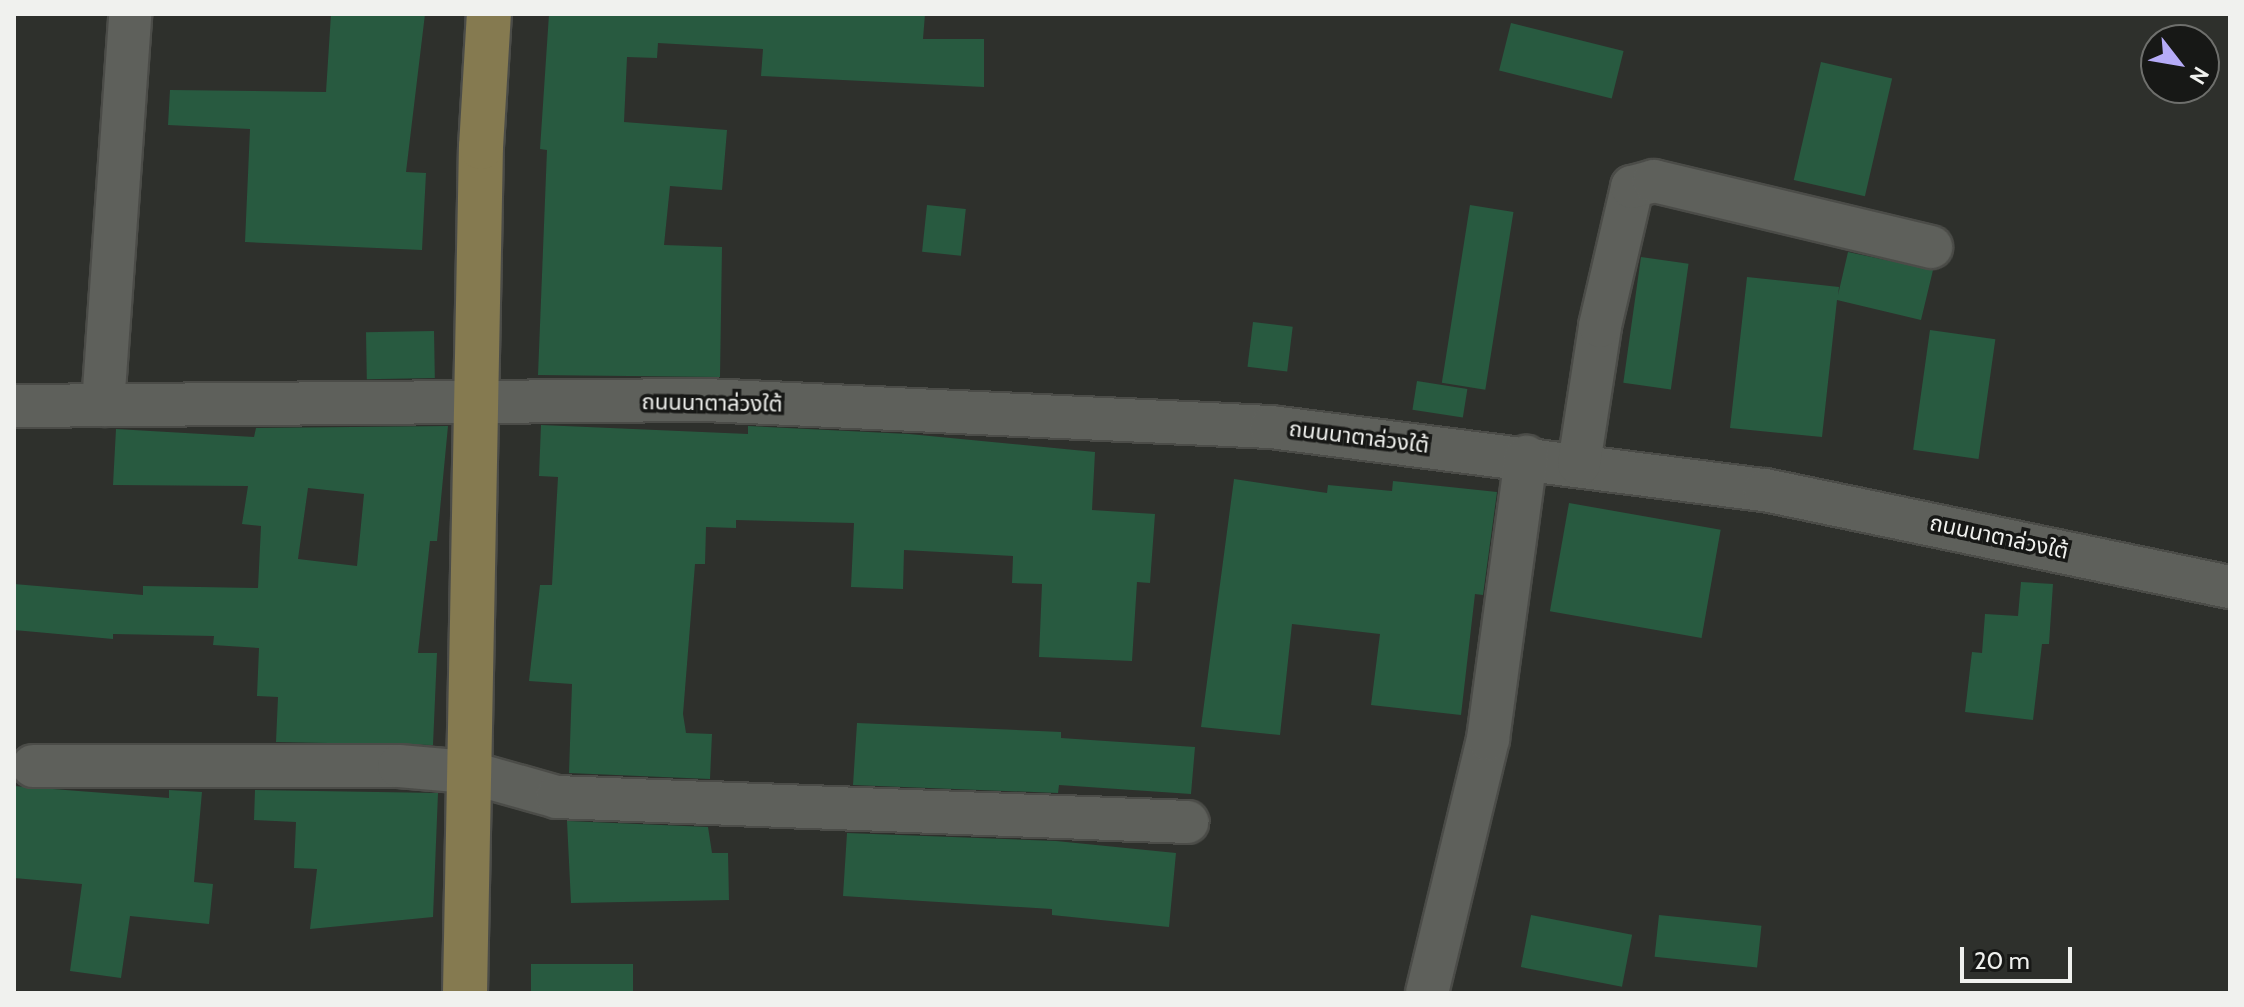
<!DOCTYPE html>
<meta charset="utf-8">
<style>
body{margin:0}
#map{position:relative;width:2244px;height:1007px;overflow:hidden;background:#2e302c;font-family:Cabin,"Noto Sans Thai",sans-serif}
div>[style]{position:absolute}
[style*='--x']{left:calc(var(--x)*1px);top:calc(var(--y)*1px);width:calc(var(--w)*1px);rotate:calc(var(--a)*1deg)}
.building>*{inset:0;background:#285a40;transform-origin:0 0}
.roads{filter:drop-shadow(2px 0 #4b4c48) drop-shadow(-2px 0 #4b4c48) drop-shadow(0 2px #4b4c48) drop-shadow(0 -2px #4b4c48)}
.minor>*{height:42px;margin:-21px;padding:0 21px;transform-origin:21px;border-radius:21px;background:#5e605b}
.major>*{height:44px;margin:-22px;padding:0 22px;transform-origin:22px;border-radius:22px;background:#857a50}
span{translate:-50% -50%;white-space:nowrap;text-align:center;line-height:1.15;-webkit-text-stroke:7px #171816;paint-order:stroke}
.street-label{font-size:22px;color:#f0f1ee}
.frame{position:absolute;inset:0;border:16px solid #f0f1ee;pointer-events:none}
.north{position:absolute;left:2140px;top:24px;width:80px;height:80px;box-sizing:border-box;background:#171816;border:2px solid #6e6f6c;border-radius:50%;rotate:121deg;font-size:22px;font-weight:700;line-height:32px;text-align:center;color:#f0f1ee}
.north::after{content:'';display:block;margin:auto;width:28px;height:36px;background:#b6acf8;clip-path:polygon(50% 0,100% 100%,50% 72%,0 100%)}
.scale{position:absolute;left:1960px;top:947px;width:112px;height:36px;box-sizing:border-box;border:4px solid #f0f1ee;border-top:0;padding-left:10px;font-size:24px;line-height:28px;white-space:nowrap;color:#f0f1ee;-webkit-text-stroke:6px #171816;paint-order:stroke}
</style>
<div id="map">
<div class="building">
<div style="clip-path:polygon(331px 14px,425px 14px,406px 172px,426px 173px,422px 250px,245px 242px,250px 129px,168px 125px,170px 90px,326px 92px)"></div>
<div style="clip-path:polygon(549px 14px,925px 14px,923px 39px,984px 39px,984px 87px,761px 76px,763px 49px,658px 43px,657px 58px,627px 57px,624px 122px,727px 130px,722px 190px,670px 186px,664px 245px,722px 247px,720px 377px,538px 375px,547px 150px,540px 149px)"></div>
<div style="left:1511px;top:23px;width:116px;height:49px;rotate:14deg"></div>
<div style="left:1821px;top:62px;width:73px;height:121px;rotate:13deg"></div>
<div style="left:927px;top:205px;width:39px;height:47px;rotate:6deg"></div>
<div style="left:1470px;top:205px;width:44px;height:180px;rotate:9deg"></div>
<div style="clip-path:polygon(1848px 252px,1933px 270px,1921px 320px,1837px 300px,1822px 437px,1730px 428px,1747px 277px,1839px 287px,1838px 295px)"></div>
<div style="left:1641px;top:257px;width:48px;height:127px;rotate:8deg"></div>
<div style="left:1253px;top:322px;width:40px;height:45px;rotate:7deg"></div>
<div style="left:1930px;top:330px;width:66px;height:121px;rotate:8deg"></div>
<div style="left:434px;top:331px;width:47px;height:68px;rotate:89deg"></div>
<div style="left:1417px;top:381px;width:51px;height:29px;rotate:9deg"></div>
<div style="clip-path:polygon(541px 425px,748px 434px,748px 426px,909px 434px,1095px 452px,1092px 510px,1155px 514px,1150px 583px,1137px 582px,1132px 661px,1039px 657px,1042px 584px,1012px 583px,1013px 556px,904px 550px,903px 589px,851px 587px,854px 523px,736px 520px,736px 528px,706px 527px,705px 564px,695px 564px,683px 714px,686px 733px,712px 734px,710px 779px,569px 773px,572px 684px,529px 681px,540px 585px,552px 585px,558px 477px,539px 476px)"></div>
<div style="clip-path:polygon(evenodd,448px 426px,437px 541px,430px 541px,418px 653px,437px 653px,433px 745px,276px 742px,278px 697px,257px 696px,259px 648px,213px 645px,214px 636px,113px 634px,113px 639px,14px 630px,14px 584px,143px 595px,143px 586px,258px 588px,261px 526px,242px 524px,248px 486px,113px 485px,116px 429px,254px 437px,256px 428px,448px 426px,308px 488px,364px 494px,357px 566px,298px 559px,308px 488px)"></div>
<div style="clip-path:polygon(1234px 479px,1327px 493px,1328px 485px,1392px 491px,1393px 481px,1497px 492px,1483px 595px,1475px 594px,1461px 715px,1371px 705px,1380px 634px,1292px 624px,1280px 735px,1201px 727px)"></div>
<div style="left:1569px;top:503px;width:154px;height:110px;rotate:10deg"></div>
<div style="clip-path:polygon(2021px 582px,2053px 584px,2049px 644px,2042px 644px,2033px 720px,1965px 712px,1972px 652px,1982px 653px,1985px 614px,2018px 616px)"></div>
<div style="clip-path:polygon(857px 723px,1061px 732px,1061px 738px,1195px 747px,1191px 794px,1059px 785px,1058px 793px,853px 785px)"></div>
<div style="clip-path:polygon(14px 786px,169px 798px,169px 790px,202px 792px,194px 882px,213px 884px,209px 924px,130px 916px,121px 978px,70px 971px,82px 884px,14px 878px)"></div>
<div style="clip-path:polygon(255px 790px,438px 793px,433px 917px,310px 929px,317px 869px,294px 868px,296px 822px,254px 820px)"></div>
<div style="clip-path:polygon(567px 821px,708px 827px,712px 853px,728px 853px,729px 900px,571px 903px)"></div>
<div style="clip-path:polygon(847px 833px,1056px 841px,1176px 853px,1169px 927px,1052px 915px,1052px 909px,843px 896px)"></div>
<div style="left:1531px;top:915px;width:103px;height:53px;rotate:11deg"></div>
<div style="left:1659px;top:915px;width:103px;height:42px;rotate:6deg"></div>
<div style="left:531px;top:964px;width:102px;height:29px"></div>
</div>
<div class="roads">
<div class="minor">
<div style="--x:103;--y:405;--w:392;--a:-86"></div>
<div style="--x:14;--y:406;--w:692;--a:-0.5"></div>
<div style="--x:706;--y:400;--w:566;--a:2.74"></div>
<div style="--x:1271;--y:427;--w:498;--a:7.3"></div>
<div style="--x:1765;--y:490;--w:475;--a:11.8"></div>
<div style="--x:1579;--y:464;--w:140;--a:-81.3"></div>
<div style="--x:1600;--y:326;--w:143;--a:-77"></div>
<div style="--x:1632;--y:187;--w:23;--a:-15"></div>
<div style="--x:1654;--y:181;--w:285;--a:13.4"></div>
<div style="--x:33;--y:766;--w:366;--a:0"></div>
<div style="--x:399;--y:766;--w:69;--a:5"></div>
<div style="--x:468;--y:772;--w:92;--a:15.7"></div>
<div style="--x:557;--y:797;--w:631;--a:2.27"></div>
<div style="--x:1427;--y:993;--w:261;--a:-76.5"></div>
<div style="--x:1488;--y:739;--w:285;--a:-82.3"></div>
</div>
<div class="major">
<div style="--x:465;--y:993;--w:846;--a:-88.92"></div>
<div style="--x:481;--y:147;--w:133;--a:-86.6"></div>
</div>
</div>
<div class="street-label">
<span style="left:712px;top:403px;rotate:1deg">ถนนนาตาล่วงใต้</span>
<span style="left:1359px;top:437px;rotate:7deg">ถนนนาตาล่วงใต้</span>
<span style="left:1999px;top:537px;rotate:12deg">ถนนนาตาล่วงใต้</span>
</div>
<div class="frame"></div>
<div class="north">N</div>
<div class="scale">20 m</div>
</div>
